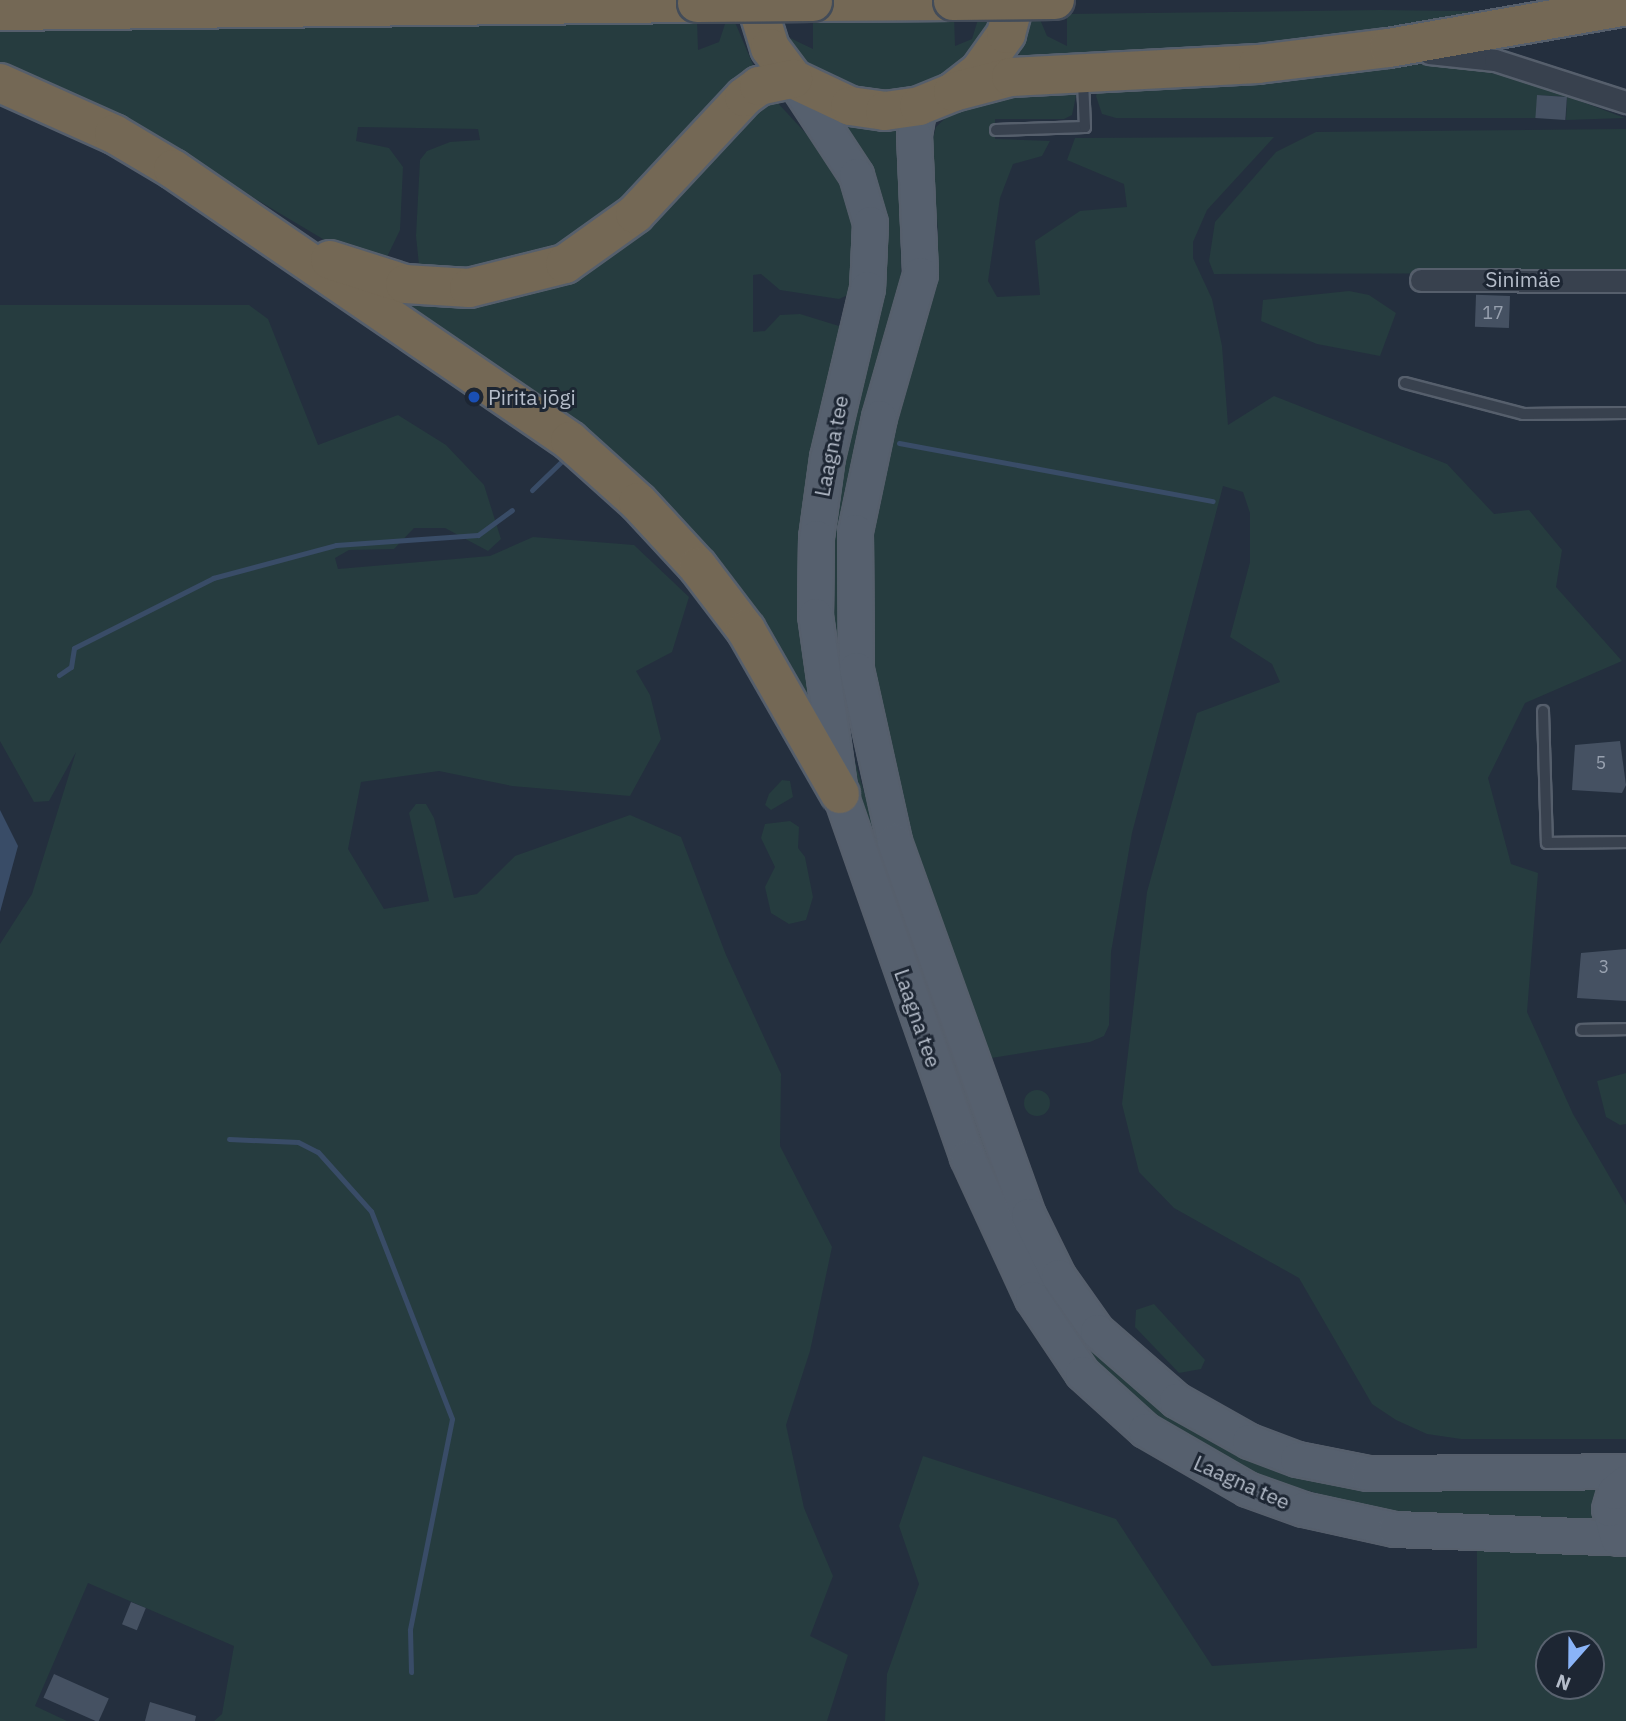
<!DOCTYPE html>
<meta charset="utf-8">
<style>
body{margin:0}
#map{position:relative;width:1626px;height:1721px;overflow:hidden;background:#242f3e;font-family:"IBM Plex Sans",sans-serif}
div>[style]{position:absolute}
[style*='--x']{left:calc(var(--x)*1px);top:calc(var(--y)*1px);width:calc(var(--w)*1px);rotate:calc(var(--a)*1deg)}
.green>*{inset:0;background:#263c3f}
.round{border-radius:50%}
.water>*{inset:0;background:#394c67}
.stream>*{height:5px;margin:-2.5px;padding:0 2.5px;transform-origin:2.5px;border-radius:2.5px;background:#394c67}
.building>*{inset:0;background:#455162;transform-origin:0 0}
.roads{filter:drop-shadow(2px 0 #565f6c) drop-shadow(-2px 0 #565f6c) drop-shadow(0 2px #565f6c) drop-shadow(0 -2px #565f6c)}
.lane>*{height:10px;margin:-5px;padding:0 5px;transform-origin:5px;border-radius:5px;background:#38414e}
.street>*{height:21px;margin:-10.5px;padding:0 10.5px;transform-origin:10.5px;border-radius:10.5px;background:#38414e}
.primary>*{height:33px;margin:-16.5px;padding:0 16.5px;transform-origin:16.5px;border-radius:16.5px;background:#56606e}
.highway>*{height:38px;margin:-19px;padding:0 19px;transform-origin:19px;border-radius:19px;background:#746855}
.bridges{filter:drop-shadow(2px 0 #434c59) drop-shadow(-2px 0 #434c59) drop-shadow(0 2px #434c59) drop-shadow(0 -2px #434c59)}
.highway-bridge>*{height:38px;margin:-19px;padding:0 19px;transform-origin:19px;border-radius:19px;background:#746855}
.dots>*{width:19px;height:19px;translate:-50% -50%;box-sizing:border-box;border:4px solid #1d2633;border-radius:50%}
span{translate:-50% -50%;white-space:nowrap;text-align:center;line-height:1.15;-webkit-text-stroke:6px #1d2633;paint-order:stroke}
.number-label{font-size:18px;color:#98a1af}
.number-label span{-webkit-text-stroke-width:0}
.street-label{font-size:21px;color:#b4bcc9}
.poi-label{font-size:21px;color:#b4bcc9}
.left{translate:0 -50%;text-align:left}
.north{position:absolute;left:1535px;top:1630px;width:70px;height:70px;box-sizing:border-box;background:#1d2633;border:2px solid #59626f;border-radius:50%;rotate:201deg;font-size:19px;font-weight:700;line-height:28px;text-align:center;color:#b4bcc9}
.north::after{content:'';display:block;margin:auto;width:24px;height:32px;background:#8ab4f8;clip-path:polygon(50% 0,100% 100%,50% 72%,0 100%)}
</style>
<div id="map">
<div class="green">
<div style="clip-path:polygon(1380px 10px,1524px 12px,1379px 38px,1028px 65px,1015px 49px,1029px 17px,1039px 17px,1047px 36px,1067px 46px,1067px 14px)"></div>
<div style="clip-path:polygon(954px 15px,955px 46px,972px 39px,979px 16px,993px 16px,976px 47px,907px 104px,811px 80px,770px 23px,784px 20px,788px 37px,813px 49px,813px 17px)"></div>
<div style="clip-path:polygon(697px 19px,698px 50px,719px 42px,726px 21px,734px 20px,757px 74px,633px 199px,534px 262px,431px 274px,419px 265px,416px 236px,420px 160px,427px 151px,450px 142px,480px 140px,478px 129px,358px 127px,356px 141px,389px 148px,403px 167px,400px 230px,386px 259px,333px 245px,182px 155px,0 68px,0 27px)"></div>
<div style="clip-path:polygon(1407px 64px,1453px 65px,1524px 80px,1625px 118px,1566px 120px,1567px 97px,1538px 95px,1536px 118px,1116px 118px,1102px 114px,1096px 96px,1099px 86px)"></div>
<div style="clip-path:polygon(1071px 89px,1076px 96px,1072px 115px,1064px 119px,995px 119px,995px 139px,1050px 141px,1042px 156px,1013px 164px,1000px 198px,988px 281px,997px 297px,1040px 295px,1035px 241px,1080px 211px,1127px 207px,1124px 184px,1067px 160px,1075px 138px,1274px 137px,1207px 210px,1193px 242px,1193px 258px,1212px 299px,1222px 346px,1228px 425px,1274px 396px,1447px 464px,1494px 514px,1529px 510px,1562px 550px,1556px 587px,1622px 661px,1525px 703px,1488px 778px,1511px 864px,1538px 873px,1527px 1012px,1573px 1114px,1626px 1205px,1626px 1439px,1461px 1439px,1427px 1434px,1396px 1420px,1372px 1404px,1299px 1278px,1174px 1208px,1139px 1172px,1122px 1104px,1147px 892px,1197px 713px,1280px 682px,1272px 664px,1230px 637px,1250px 562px,1250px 513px,1243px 492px,1223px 486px,1132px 833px,1111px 952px,1109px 1025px,1104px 1036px,1090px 1042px,985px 1059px,914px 868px,868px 676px,869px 536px,906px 374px,935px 283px,938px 231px,931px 146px,936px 127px,957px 107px,979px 97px)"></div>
<div style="clip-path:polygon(775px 100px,838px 168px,857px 214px,850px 294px,839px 299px,780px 290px,761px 274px,753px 275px,753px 332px,765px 331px,780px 315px,800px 314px,839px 326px,843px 337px,818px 733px,751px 617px,388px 291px,520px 291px,744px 112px)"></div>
<div style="clip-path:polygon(823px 113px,900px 130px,901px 290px,840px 571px,839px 639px,852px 751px,881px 850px,1100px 1353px,1180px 1421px,1242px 1453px,1600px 1487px,1593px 1524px,1377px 1511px,1245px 1472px,1157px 1420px,1084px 1351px,996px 1202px,843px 760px,823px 560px,879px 274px)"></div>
<div style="clip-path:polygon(1626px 129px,1626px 273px,1214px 274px,1209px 261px,1215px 222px,1276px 152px,1316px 132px)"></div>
<div style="clip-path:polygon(1349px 291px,1369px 295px,1396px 313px,1380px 356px,1317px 344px,1261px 321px,1263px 300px)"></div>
<div style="clip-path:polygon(0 305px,249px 305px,268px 319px,318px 445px,398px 415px,446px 445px,484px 485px,501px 539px,488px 551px,445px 528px,414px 528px,394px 549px,349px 550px,335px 558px,338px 569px,490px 556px,533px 537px,634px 545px,689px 597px,672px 652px,636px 671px,650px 695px,661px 739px,630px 796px,512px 786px,439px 771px,361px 782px,348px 849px,384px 909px,429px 901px,409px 813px,416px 804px,426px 804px,434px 818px,454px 898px,477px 894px,515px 856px,630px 815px,681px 837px,726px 955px,781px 1074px,780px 1146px,832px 1247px,810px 1351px,786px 1425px,804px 1508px,833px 1576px,810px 1636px,848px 1655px,827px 1721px,214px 1721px,222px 1714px,234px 1646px,88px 1583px,35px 1706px,67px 1721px,0 1721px,0 944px,32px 894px,76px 752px,49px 801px,34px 802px,0 741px)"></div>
<div style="clip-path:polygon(782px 780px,790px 781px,793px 797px,771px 810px,765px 805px,769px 794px)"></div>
<div style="clip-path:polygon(790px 821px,799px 827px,798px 848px,805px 857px,813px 897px,806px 920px,789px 924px,771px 913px,765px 887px,775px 867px,761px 838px,765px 824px)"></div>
<div style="clip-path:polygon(1626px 1073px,1626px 1124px,1620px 1125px,1606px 1117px,1597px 1081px)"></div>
<div class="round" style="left:1024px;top:1090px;width:26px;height:26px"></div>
<div style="clip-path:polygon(1154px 1304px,1205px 1360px,1201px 1369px,1179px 1373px,1135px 1327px,1136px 1310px)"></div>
<div style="clip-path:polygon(evenodd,923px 1456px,1116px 1519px,1212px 1666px,1477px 1648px,1477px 1544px,1626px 1553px,1626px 1721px,885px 1721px,887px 1674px,919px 1584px,899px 1526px,923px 1456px,1549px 1644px,1591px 1644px,1591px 1686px,1549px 1686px,1549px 1644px)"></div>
</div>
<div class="water">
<div style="clip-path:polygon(0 810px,18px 846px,0 912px)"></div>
</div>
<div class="stream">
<div style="--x:899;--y:443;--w:319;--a:10.5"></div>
<div style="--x:532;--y:490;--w:42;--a:-44"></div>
<div style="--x:59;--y:675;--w:14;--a:-34"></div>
<div style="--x:71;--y:667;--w:19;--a:-81"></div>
<div style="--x:74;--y:648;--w:156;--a:-26.7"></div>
<div style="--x:213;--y:578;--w:127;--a:-15"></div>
<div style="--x:336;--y:545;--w:142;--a:-4"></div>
<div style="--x:478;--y:535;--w:42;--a:-36.3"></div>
<div style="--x:229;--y:1139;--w:69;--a:2.5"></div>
<div style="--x:298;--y:1142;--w:22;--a:27"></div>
<div style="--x:318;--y:1152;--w:79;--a:48.1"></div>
<div style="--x:371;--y:1211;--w:223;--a:68.7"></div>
<div style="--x:452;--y:1419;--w:215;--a:101.3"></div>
<div style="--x:410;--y:1630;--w:42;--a:88.6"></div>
</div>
<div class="building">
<div style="left:1537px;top:95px;width:30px;height:23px;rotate:4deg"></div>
<div style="left:1510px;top:296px;width:32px;height:34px;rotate:92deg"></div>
<div style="clip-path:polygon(1620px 741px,1626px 785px,1622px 793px,1572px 790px,1575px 745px)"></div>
<div style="clip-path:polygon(1626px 949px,1626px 1001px,1577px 998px,1581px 953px)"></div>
<div style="left:131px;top:1602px;width:16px;height:24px;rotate:22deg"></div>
<div style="left:54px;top:1674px;width:60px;height:26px;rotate:24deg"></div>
<div style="clip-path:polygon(150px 1702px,196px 1716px,195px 1721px,145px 1721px)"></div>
</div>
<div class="roads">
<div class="lane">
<div style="--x:996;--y:130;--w:89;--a:-1.9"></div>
<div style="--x:1085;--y:127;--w:46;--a:-92.5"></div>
<div style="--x:1405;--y:383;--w:122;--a:14.7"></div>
<div style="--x:1523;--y:414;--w:103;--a:-0.6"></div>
<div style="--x:1543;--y:711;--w:132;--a:88.3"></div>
<div style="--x:1547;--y:843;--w:79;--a:-0.7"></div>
<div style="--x:1582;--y:1030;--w:44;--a:-1.3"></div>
</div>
<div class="street">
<div style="--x:1429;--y:53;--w:66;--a:6.1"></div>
<div style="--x:1495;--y:60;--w:138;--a:17.8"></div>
<div style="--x:1421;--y:280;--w:205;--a:0.3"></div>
</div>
<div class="primary">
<div style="--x:793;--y:79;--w:115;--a:56.7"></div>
<div style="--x:856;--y:175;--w:50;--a:73.7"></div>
<div style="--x:870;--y:223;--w:65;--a:92.6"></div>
<div style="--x:867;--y:288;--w:174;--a:103.3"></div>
<div style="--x:827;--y:457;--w:81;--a:97.8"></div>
<div style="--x:816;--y:537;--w:78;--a:90.7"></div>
<div style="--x:815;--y:615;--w:181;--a:82"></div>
<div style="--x:840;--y:794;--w:385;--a:70.7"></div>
<div style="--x:967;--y:1157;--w:155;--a:65.3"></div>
<div style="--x:1032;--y:1298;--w:90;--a:56.3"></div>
<div style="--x:1082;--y:1373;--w:85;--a:42.1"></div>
<div style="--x:1145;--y:1430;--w:118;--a:30"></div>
<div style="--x:1247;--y:1489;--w:59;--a:19.7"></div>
<div style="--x:1303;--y:1509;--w:94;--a:12.3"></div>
<div style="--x:1395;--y:1529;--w:231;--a:2.2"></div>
<div style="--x:919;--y:106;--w:29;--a:100"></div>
<div style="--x:914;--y:135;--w:139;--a:87.5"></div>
<div style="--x:920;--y:274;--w:149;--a:106"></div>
<div style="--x:879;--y:417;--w:116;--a:101.9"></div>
<div style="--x:855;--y:531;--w:138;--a:89.6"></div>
<div style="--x:856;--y:669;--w:176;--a:77.5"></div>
<div style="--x:894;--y:841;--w:397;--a:70.3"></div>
<div style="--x:1028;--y:1215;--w:68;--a:63.8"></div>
<div style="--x:1058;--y:1276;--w:67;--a:54.7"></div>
<div style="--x:1097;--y:1331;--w:105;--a:41.1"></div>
<div style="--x:1176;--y:1400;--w:84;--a:29.3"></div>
<div style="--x:1249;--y:1441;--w:51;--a:20.6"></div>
<div style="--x:1297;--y:1459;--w:72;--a:11.2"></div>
<div style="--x:1368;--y:1473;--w:258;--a:-0.4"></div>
<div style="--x:1617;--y:1538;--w:30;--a:-105"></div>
<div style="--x:1609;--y:1509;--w:18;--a:-74"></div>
<div style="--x:1614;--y:1492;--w:16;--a:-40"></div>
</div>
<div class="highway">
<div style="--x:755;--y:0;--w:50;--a:72.6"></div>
<div style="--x:770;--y:48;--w:39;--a:53"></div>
<div style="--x:793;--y:79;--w:63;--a:25.3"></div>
<div style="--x:850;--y:106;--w:35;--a:8"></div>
<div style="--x:885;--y:111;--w:34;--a:-8"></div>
<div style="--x:919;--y:106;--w:37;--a:-22"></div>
<div style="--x:953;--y:92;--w:33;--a:-38"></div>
<div style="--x:979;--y:72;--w:47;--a:-54.6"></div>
<div style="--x:1006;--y:34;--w:35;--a:-75"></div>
<div style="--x:813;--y:2;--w:140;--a:-0.4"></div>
<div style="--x:0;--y:11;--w:697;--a:-0.66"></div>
<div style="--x:0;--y:83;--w:125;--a:24.1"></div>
<div style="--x:114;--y:134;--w:69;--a:30.7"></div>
<div style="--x:173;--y:169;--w:481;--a:34.4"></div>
<div style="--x:570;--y:441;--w:91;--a:41.9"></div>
<div style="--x:638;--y:502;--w:88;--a:47.3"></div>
<div style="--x:698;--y:567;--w:79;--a:52.7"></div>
<div style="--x:746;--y:630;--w:189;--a:60.2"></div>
<div style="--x:953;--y:92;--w:60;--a:-14.5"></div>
<div style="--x:1011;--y:77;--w:247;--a:-3"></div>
<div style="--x:1258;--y:64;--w:132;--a:-7"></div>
<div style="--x:1389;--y:48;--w:241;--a:-10"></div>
<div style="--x:330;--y:260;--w:79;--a:17.7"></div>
<div style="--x:405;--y:284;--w:64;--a:3.6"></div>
<div style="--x:469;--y:288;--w:99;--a:-14"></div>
<div style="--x:565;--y:264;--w:86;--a:-35.5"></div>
<div style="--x:635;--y:214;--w:160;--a:-47"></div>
<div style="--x:744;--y:97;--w:19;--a:-36"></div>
<div style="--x:759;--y:86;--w:35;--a:-12"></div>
</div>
</div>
<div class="bridges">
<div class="highway-bridge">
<div style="--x:953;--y:1;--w:102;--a:-0.6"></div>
<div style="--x:697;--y:3;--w:116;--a:-0.5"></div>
</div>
</div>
<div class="dots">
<div style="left:474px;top:397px;background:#1a4fb4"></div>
</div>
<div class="number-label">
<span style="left:1493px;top:313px">17</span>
<span style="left:1601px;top:763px">5</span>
<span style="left:1604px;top:967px">3</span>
</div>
<div class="street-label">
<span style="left:1523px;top:279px">Sinimäe</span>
<span style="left:831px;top:446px;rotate:-79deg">Laagna tee</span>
<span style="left:918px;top:1018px;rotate:71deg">Laagna tee</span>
<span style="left:1242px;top:1482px;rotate:24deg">Laagna tee</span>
</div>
<div class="poi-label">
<span class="left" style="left:488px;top:397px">Pirita jõgi</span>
</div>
<div class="north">N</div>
</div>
